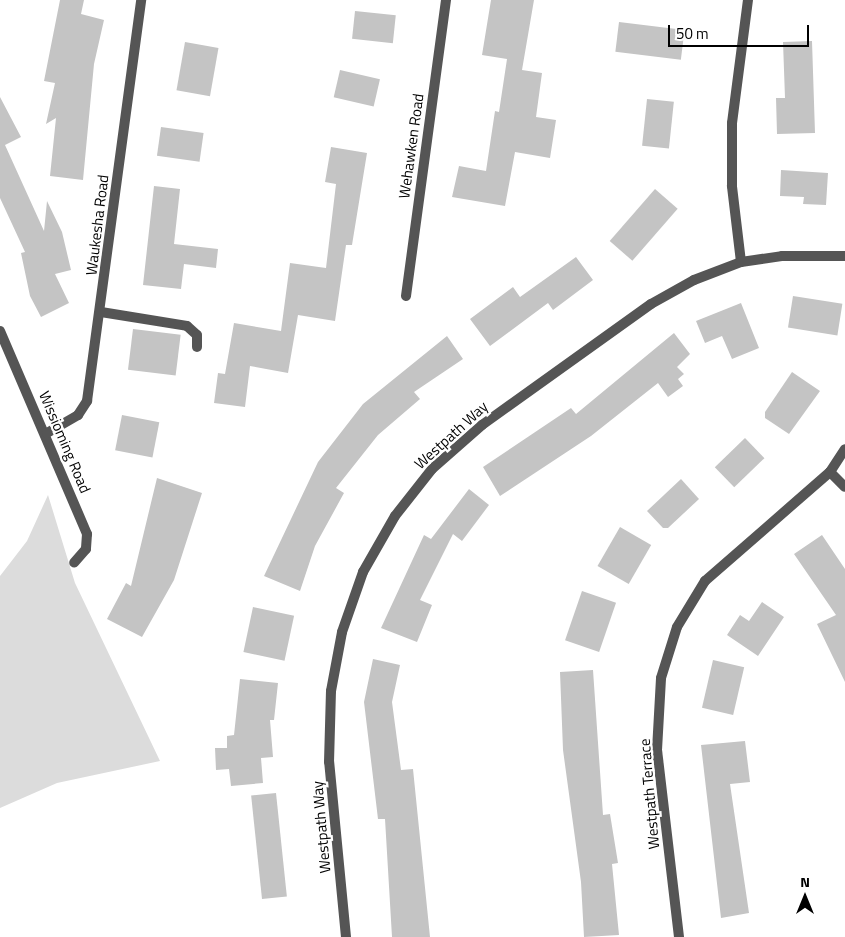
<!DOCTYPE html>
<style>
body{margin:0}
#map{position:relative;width:845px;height:937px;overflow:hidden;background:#fff;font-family:"Titillium Web",sans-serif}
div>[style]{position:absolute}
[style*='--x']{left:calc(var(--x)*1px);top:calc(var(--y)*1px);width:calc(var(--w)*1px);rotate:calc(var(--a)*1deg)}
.green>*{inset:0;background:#dcdcdc}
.building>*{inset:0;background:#c4c4c4;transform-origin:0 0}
.lane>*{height:10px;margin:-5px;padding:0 5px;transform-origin:5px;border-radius:5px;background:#555}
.street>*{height:10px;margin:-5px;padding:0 5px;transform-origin:5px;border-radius:5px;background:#555}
span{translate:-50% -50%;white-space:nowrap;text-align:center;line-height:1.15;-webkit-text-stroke:4.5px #fff;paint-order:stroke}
.street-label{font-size:15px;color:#000}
.north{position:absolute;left:780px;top:872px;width:50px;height:50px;-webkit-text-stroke:4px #fff;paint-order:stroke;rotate:0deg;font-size:14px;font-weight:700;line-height:20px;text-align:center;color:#000}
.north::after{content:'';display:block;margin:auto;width:18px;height:22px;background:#000;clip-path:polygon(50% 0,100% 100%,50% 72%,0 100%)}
.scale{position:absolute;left:668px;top:25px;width:141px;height:22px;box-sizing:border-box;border:2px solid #000;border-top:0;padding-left:6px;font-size:15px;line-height:18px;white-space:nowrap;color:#000;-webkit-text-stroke:4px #fff;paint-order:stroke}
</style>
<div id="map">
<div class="green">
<div style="clip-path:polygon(48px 495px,75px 583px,160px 761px,57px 783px,0 808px,0 576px,27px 541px)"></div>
</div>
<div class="building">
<div style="clip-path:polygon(60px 0,84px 0,81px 14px,104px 20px,94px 64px,83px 180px,50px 176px,56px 118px,46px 124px,55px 83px,44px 81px)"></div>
<div style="clip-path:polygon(491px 0,534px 0,522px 70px,542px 73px,536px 117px,556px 120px,550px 158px,515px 152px,505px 206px,452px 197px,459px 166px,486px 171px,495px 111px,499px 112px,507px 59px,482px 55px)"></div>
<div style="left:355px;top:11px;width:41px;height:28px;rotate:6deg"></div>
<div style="left:619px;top:22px;width:66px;height:30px;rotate:7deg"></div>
<div style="clip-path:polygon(812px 41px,815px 133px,777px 134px,776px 98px,785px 98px,783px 42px)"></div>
<div style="left:185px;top:42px;width:34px;height:49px;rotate:10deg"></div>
<div style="left:340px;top:70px;width:41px;height:28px;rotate:13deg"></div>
<div style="clip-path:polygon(0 97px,21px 137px,5px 145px,44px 231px,47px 201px,62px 232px,71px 270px,55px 274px,69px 303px,41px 317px,30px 296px,21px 253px,25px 252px,0 198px)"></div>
<div style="left:647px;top:99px;width:27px;height:47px;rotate:6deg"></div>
<div style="left:161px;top:127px;width:43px;height:29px;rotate:8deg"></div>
<div style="clip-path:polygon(331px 147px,367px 153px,352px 245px,346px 245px,335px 321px,298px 315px,288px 373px,250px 366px,245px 407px,214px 403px,218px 373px,225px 374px,234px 323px,281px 331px,290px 263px,326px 268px,336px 184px,325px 182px)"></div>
<div style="clip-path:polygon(781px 170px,828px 173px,826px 205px,803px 204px,804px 197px,780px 196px)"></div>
<div style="clip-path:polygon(154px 186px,180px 189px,174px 244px,218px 249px,216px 268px,184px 264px,181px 289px,143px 285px)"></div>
<div style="left:655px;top:189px;width:30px;height:69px;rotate:41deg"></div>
<div style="clip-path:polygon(576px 257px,593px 280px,553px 310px,548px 303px,490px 346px,470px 319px,513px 287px,520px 297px)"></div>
<div style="left:793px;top:296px;width:50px;height:32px;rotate:9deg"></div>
<div style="clip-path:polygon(741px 303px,759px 348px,732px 359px,722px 336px,705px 343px,696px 321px)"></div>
<div style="left:133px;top:329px;width:48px;height:41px;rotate:7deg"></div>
<div style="clip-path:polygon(674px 333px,690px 354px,677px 367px,684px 374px,678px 379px,683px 386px,668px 397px,658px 383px,591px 436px,500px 496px,483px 467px,571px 408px,576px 414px)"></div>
<div style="clip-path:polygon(447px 336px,463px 359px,414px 392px,420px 399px,378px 435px,336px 488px,344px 493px,315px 546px,300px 591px,264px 576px,318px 462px,363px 404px)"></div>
<div style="clip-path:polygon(792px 372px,820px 391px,789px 434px,765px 418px,765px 412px)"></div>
<div style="left:122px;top:415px;width:38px;height:36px;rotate:11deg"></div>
<div style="left:745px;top:438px;width:28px;height:42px;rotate:46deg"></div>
<div style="clip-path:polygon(157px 478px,202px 493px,174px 580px,142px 637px,107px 619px,126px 583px,131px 586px)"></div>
<div style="clip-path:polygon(681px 479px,699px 499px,668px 528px,663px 528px,647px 511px)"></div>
<div style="clip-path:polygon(469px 489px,489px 505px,462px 541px,453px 534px,420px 600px,432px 605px,417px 642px,381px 628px,424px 535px,431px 539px)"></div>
<div style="left:620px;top:527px;width:36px;height:45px;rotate:30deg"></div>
<div style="clip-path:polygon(822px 535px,845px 569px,845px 682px,817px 624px,836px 615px,794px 554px)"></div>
<div style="left:582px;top:591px;width:36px;height:52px;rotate:19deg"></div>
<div style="clip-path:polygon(762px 602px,784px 617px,758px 656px,727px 635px,740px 615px,749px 621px)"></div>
<div style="left:253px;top:607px;width:42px;height:46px;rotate:12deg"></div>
<div style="clip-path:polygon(373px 659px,400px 665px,392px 702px,401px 770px,413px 769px,430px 937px,392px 937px,385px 819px,378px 819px,364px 702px)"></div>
<div style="left:713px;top:660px;width:32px;height:49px;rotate:13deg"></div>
<div style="clip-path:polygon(593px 670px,603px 815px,610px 814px,618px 863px,612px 864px,619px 935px,584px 937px,581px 882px,563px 750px,560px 672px)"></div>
<div style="clip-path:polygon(240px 679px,278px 683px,274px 720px,270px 720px,273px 757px,261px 758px,263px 783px,231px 786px,229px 769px,216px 770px,215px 748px,227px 748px,227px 736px,234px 735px)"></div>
<div style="clip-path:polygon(745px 741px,750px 782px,730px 784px,749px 913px,721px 918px,701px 745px)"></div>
<div style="left:276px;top:793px;width:104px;height:25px;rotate:84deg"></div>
</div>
<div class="lane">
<div style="--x:101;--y:312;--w:87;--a:9.2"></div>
<div style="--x:187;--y:326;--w:13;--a:42"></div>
<div style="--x:197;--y:335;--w:12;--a:90"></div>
</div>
<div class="street">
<div style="--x:741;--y:262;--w:77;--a:-96.8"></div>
<div style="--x:732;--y:186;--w:63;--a:-90"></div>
<div style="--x:732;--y:123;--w:124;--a:-82.6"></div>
<div style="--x:406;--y:296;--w:299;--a:-82.3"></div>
<div style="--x:0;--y:331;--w:221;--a:66.8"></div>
<div style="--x:87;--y:534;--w:15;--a:94"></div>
<div style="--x:86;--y:549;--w:18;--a:131"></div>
<div style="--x:47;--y:433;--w:36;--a:-30"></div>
<div style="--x:78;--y:415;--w:17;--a:-57"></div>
<div style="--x:87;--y:401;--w:405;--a:-82.3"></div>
<div style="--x:830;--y:472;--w:21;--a:45"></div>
<div style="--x:346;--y:937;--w:176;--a:-95.5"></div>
<div style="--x:329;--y:762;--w:71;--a:-88.4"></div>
<div style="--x:331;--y:691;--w:60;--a:-79.4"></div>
<div style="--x:342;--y:632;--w:64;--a:-70.7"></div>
<div style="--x:363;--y:572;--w:64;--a:-60.3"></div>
<div style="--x:395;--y:516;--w:60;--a:-51.8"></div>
<div style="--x:432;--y:469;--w:67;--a:-41.3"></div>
<div style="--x:482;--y:425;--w:208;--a:-35.6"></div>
<div style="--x:651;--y:304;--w:49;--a:-29.2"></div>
<div style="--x:694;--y:280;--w:50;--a:-21"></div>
<div style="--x:741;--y:262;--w:41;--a:-8.3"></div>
<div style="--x:782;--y:256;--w:63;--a:0"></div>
<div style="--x:679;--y:937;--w:188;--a:-96.7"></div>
<div style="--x:657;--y:750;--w:72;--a:-86.8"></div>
<div style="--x:661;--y:678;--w:53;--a:-72.6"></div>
<div style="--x:677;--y:627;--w:54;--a:-58.7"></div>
<div style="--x:705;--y:581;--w:166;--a:-41.1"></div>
<div style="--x:830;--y:472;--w:27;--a:-57"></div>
</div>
<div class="street-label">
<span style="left:411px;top:146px;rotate:-82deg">Wehawken Road</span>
<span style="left:97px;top:225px;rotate:-83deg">Waukesha Road</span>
<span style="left:451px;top:435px;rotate:-42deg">Westpath Way</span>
<span style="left:65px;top:442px;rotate:67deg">Wissioming Road</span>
<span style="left:649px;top:794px;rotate:-95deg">Westpath Terrace</span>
<span style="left:321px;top:827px;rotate:-95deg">Westpath Way</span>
</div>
<div class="north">N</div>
<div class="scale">50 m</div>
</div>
